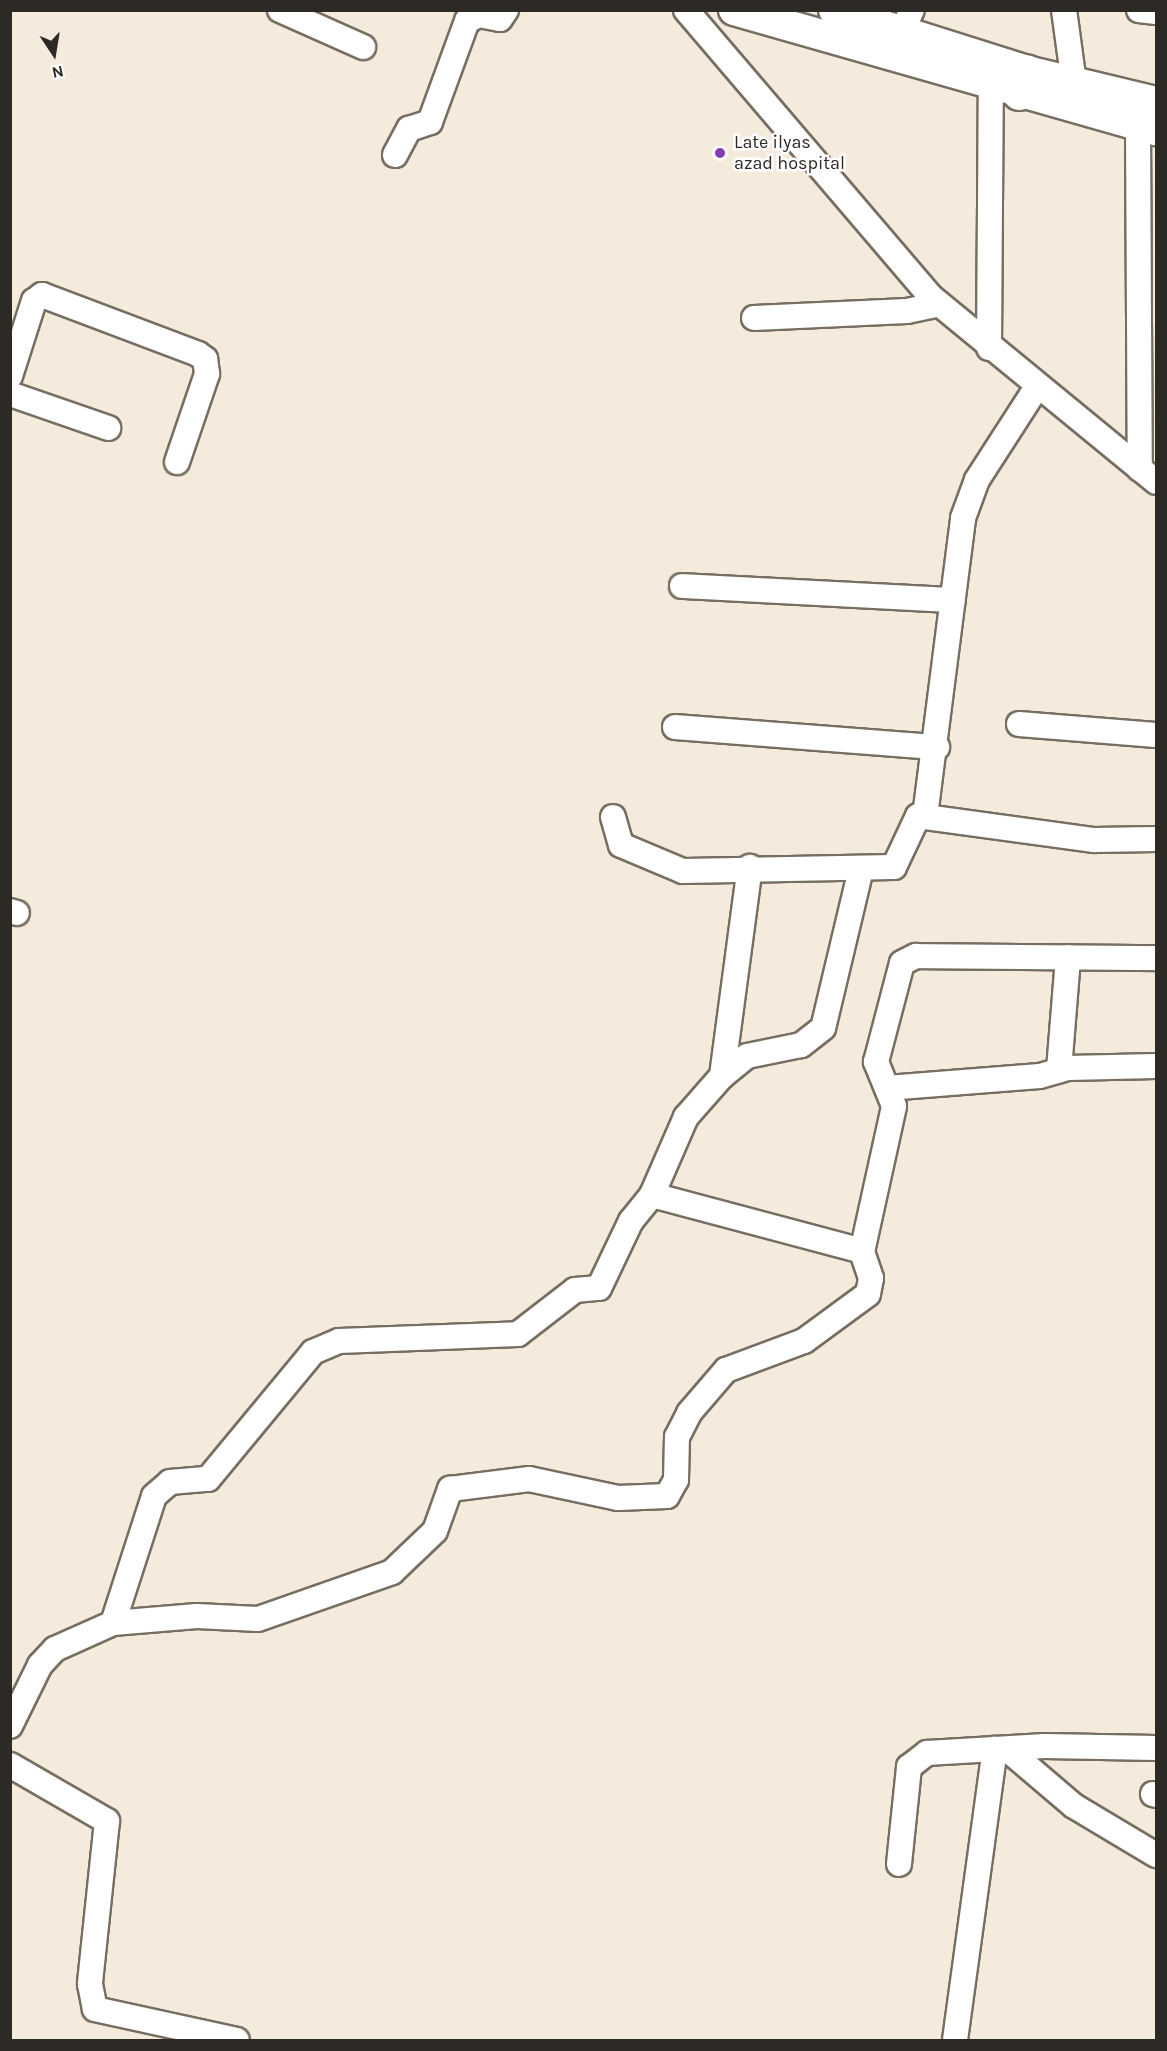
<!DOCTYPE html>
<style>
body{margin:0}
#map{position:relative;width:1167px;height:2051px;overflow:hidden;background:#f5ebdd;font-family:Karla,sans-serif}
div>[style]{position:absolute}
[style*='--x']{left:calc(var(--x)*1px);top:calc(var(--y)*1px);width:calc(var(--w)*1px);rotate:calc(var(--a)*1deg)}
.roads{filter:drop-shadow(2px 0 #776e62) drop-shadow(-2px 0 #776e62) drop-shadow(0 2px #776e62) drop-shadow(0 -2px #776e62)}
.minor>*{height:24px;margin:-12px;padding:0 12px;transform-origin:12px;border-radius:12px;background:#fff}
.major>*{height:30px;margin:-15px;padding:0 15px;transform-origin:15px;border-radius:15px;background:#fff}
.highway>*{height:33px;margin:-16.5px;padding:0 16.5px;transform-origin:16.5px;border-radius:16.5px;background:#fff}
.dots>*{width:16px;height:16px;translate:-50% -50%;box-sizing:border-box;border:3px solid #fff;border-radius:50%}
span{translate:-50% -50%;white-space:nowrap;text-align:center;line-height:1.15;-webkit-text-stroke:5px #fff;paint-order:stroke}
.poi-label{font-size:18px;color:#2d2924}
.left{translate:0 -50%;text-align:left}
.frame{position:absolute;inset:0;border:12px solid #2d2924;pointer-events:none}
.north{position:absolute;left:24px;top:24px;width:60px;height:60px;-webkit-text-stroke:4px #fff;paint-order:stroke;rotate:168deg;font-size:16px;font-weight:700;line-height:24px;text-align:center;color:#2d2924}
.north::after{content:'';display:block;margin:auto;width:21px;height:27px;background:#2d2924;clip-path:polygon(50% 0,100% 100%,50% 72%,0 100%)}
</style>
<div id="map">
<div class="roads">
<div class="minor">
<div style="--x:280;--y:10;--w:91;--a:24"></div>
<div style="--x:686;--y:10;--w:377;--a:49.5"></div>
<div style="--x:931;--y:297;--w:291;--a:39.4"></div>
<div style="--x:1064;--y:10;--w:74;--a:82.2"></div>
<div style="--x:1139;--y:10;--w:17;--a:7"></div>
<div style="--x:902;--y:32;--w:24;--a:-66"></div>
<div style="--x:1138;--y:127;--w:342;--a:89.7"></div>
<div style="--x:395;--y:155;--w:30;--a:-62"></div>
<div style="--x:409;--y:129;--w:22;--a:-18"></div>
<div style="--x:430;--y:122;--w:108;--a:-69.9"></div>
<div style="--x:467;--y:21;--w:13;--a:-27"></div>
<div style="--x:479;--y:15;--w:21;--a:11"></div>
<div style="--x:500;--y:19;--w:11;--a:-56"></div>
<div style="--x:754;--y:318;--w:153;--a:-2.6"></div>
<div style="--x:907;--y:311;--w:33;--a:-12"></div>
<div style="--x:989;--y:348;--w:263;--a:-89.6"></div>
<div style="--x:10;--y:376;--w:79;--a:-72.3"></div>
<div style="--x:34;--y:301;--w:10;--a:-37"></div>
<div style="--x:42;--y:295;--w:167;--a:20.7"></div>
<div style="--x:198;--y:354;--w:9;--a:36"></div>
<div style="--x:205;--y:359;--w:15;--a:82"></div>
<div style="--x:207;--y:374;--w:93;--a:108.8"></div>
<div style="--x:10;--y:394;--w:104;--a:19.1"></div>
<div style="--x:682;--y:586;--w:271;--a:3"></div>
<div style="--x:1019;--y:724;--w:137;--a:4.6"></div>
<div style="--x:675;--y:727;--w:263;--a:4.4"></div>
<div style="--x:925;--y:816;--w:300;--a:-82.7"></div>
<div style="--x:963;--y:518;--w:40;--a:-69.8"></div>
<div style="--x:977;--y:480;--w:111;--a:-57.2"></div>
<div style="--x:613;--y:817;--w:29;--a:74"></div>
<div style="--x:621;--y:845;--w:67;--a:22.8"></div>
<div style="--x:683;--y:871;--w:211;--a:-1.1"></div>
<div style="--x:894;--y:867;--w:56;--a:-64.8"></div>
<div style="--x:918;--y:816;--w:178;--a:7.8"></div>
<div style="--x:1094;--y:840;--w:62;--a:-0.9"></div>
<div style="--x:861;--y:869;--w:163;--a:103.4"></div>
<div style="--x:823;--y:1028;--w:28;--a:142"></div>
<div style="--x:801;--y:1045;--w:55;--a:168.5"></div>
<div style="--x:747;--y:1056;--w:32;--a:141"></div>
<div style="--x:722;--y:1076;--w:55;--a:131.3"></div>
<div style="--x:686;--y:1117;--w:85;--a:113.6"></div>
<div style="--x:652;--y:1195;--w:217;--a:14.9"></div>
<div style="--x:10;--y:911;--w:7;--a:16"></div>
<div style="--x:1059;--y:1070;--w:113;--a:-85.4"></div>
<div style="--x:722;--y:1076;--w:211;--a:-82.4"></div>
<div style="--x:887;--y:1088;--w:153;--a:-4.5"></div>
<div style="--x:1040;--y:1076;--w:29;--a:-16"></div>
<div style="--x:1068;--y:1068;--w:88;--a:-1.3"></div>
<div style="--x:113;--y:1623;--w:133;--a:-72.1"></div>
<div style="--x:154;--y:1496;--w:21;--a:-41"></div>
<div style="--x:170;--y:1482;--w:38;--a:-5"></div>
<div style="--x:208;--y:1479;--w:165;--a:-50.4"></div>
<div style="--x:313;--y:1352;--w:28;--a:-23"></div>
<div style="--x:339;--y:1341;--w:179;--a:-2.2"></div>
<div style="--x:518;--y:1334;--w:72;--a:-37.7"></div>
<div style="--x:575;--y:1290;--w:24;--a:-5"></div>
<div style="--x:599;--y:1288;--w:74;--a:-64.5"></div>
<div style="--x:631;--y:1221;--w:33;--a:-51"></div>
<div style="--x:10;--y:1726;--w:68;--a:-63.8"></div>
<div style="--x:40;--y:1665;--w:22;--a:-47"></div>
<div style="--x:55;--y:1649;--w:64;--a:-24.1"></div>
<div style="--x:113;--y:1623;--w:84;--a:-4.8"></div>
<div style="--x:197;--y:1616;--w:61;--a:2.8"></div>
<div style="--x:258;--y:1619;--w:142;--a:-19.3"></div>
<div style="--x:392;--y:1572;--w:59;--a:-43.6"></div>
<div style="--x:435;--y:1531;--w:45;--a:-70.3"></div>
<div style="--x:450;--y:1489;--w:80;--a:-7.2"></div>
<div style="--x:529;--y:1479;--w:91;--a:12.1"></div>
<div style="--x:618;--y:1498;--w:49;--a:-2.3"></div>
<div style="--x:667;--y:1496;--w:18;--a:-61"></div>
<div style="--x:676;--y:1480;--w:43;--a:-88.7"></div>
<div style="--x:677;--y:1437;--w:27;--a:-63"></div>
<div style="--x:689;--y:1413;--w:57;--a:-49.3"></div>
<div style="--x:726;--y:1370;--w:83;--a:-20.4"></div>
<div style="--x:804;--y:1341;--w:79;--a:-36.3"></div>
<div style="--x:868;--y:1294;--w:16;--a:-79"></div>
<div style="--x:871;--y:1278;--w:28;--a:-109"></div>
<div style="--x:862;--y:1252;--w:149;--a:-77.6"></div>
<div style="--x:894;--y:1106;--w:48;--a:-112.2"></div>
<div style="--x:876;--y:1062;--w:102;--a:-75.3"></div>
<div style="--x:902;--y:963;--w:16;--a:-27"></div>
<div style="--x:916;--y:956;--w:240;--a:0.5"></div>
<div style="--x:1007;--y:1749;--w:88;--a:40.4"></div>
<div style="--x:1074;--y:1806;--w:96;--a:30.9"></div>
<div style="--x:10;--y:1765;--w:112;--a:30"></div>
<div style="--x:107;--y:1821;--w:164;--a:96"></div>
<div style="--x:90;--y:1984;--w:25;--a:79"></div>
<div style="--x:95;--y:2009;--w:145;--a:12.3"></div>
<div style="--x:1153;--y:1794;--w:3;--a:18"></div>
<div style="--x:899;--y:1864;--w:98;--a:-84.1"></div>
<div style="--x:909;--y:1767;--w:23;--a:-38"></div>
<div style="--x:927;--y:1753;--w:118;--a:-3.4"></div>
<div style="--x:1045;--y:1746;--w:111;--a:1"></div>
<div style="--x:955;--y:2040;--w:294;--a:-82.2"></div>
</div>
<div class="major">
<div style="--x:734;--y:10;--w:439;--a:15.9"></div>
<div style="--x:834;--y:10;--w:202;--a:17.5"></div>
<div style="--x:1027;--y:71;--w:133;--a:13.5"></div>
</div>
<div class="highway">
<div style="--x:1019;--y:93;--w:23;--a:-70"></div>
</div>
</div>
<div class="dots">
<div style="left:720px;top:153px;background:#853cae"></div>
</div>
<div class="poi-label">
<span class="left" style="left:734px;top:153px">Late ilyas<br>azad hospital</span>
</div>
<div class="frame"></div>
<div class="north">N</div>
</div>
